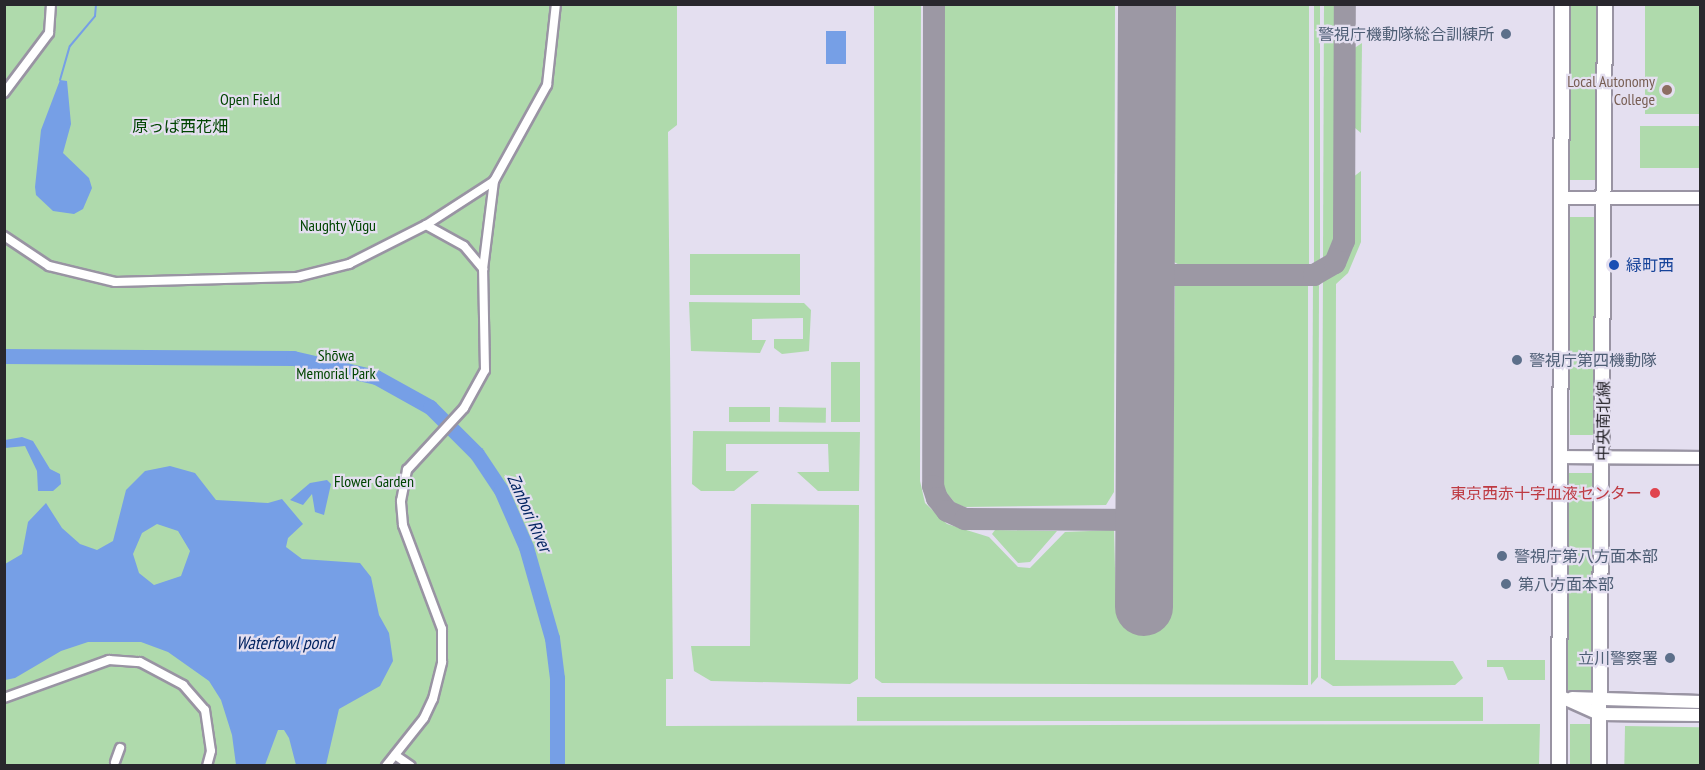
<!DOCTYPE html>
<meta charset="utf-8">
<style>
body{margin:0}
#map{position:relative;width:1705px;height:770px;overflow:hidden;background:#e4dff0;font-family:"PT Sans Narrow","Noto Sans JP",sans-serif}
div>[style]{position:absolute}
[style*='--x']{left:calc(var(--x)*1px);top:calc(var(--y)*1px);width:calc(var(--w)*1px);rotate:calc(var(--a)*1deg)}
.green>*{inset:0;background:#afdaac;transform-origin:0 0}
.water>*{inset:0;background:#769fe6;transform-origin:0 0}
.stream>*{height:2px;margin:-1px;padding:0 1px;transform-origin:1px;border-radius:1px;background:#769fe6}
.river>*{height:15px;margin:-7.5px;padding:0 7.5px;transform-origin:7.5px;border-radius:7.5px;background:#769fe6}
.taxiway>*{height:22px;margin:-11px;padding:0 11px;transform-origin:11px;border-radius:11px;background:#9c98a4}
.runway>*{height:58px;margin:-29px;padding:0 29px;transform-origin:29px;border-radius:29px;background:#9c98a4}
.roads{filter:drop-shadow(2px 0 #9994a3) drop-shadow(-2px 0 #9994a3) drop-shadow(0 2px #9994a3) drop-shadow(0 -2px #9994a3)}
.pedestrian>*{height:8px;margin:-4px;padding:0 4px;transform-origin:4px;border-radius:4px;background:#fff}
.tertiary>*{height:12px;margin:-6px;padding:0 6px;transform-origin:6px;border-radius:6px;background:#fff}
.secondary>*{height:14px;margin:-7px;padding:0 7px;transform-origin:7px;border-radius:7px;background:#fff}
.dots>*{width:16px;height:16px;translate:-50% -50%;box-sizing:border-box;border:3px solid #e4dff0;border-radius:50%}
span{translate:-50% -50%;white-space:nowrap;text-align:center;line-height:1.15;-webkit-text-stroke:4.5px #e4dff0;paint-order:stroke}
.service-label{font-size:16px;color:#4e5e75}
.right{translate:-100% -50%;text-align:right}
.left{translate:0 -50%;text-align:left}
.education-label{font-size:16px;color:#785e54}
.park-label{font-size:16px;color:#004501}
.transit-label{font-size:16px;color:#164399}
.street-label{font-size:16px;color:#29272d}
.health-label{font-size:16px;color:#be3a42}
.water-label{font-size:18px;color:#052663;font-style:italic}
.frame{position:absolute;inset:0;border:6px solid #29272d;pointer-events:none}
</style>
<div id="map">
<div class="green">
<div style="clip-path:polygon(4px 5px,677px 5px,677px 125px,668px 132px,673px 679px,666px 679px,666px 726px,1540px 724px,1539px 765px,5px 765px)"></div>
<div style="clip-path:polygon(874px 5px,921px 5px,920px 481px,925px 503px,947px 524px,989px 537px,1018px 567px,1030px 568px,1065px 532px,1114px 530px,1116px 607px,1171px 608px,1175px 284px,1183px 279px,1308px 279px,1308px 685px,882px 683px,875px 678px)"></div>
<div style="clip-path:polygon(944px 5px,1115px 5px,1114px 492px,1106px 505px,965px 507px,956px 504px,943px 489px)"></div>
<div style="clip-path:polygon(1173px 5px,1309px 5px,1309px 268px,1185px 268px,1174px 262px)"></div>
<div style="left:1320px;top:5px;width:258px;height:6px;rotate:90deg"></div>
<div style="clip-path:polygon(1324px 5px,1337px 5px,1336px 230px,1333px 247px,1323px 261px)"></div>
<div style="left:1567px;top:5px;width:31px;height:175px"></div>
<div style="left:1645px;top:5px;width:55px;height:109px"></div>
<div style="clip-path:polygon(1362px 43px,1361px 133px,1349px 123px,1350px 51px)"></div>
<div style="left:1640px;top:126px;width:60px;height:42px"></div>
<div style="clip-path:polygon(1361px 171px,1361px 242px,1348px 273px,1336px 284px,1335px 660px,1453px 661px,1463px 678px,1455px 685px,1333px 686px,1321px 678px,1323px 275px,1343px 255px,1349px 236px,1348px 181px)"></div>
<div style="left:1570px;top:217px;width:27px;height:218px"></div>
<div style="left:690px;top:254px;width:110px;height:41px"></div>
<div style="clip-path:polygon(1319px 276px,1318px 677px,1311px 685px,1313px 278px)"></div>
<div style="clip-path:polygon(689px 302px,804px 303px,811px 310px,809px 351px,782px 354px,774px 348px,774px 339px,803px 339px,803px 318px,752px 319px,752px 340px,766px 340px,760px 353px,691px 351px)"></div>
<div style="left:831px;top:362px;width:29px;height:60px"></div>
<div style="left:770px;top:407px;width:15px;height:41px;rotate:90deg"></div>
<div style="left:779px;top:407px;width:47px;height:15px;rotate:1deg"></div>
<div style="clip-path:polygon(693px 431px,860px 432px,859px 491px,818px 491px,797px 472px,829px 472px,828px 444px,726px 444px,726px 471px,759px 471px,734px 491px,701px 491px,692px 484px)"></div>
<div style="left:1567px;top:473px;width:27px;height:217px"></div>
<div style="clip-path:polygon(751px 504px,859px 505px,858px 679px,850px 684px,711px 681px,694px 671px,691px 646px,750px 646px)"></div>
<div style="clip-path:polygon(995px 530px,1054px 531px,1057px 531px,1030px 562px,1018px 563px,992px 534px)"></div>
<div style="clip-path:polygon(1487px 660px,1545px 660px,1545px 680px,1508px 680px,1503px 667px,1487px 667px)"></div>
<div style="left:857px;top:697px;width:626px;height:24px"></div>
<div style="left:1570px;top:724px;width:21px;height:41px"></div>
<div style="left:1625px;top:726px;width:75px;height:39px;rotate:1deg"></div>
</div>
<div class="water">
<div style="left:826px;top:31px;width:20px;height:33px"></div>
<div style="clip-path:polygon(60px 80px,67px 81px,71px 124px,63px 153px,89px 178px,92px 188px,83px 209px,74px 214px,53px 211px,36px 195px,35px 187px,41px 130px)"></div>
<div style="clip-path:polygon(22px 437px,33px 441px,50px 469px,60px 474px,61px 484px,53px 491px,38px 491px,37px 471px,25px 446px,5px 448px,5px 440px)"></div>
<div style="clip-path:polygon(evenodd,170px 466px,195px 473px,216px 500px,268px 503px,282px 499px,303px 524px,288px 538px,286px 547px,302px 559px,360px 563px,371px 577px,379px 615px,389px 633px,393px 661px,380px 686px,339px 709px,326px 765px,296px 765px,289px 738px,284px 730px,278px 730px,265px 765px,236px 765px,232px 735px,221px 700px,209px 681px,168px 652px,141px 642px,88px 642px,61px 651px,15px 678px,5px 680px,5px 564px,22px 554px,28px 522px,46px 503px,62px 528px,80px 544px,97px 550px,113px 541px,126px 490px,145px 471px,170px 466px,157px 524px,178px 531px,190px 551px,181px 576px,154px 585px,139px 573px,133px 554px,142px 533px,157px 524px)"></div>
<div style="clip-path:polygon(327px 480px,331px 484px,324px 515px,315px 512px,312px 494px,303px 505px,290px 500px,310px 483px)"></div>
</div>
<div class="stream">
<div style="--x:60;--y:80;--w:35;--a:-74"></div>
<div style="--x:70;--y:46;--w:39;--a:-50"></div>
<div style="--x:95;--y:16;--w:12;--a:-85"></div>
</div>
<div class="river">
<div style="--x:4;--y:356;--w:289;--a:0.4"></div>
<div style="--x:293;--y:358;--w:85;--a:12.9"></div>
<div style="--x:376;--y:377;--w:62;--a:29.1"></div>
<div style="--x:430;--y:407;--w:66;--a:45"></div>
<div style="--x:477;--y:454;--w:43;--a:56.3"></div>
<div style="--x:501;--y:490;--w:62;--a:66.3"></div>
<div style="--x:526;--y:547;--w:95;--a:74.1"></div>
<div style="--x:552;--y:638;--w:40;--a:82.9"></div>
<div style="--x:557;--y:678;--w:88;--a:90"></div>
</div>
<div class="taxiway">
<div style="--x:934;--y:4;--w:482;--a:90.1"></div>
<div style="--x:933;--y:486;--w:13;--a:72"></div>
<div style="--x:937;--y:498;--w:16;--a:52"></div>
<div style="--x:947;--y:511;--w:20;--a:24"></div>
<div style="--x:965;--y:519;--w:179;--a:0.3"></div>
<div style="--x:1146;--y:275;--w:168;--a:0"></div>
<div style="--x:1314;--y:275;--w:24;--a:-30"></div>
<div style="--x:1335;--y:263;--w:24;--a:-68"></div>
<div style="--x:1344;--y:241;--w:237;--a:-89.8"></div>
</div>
<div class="runway">
<div style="--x:1144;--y:607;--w:603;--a:-89.71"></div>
</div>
<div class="roads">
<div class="pedestrian">
<div style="--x:4;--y:93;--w:75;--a:-53.1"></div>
<div style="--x:49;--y:33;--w:29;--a:-86"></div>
<div style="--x:426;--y:225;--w:43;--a:28.9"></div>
<div style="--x:464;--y:246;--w:30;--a:50"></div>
<div style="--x:4;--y:236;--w:54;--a:33.7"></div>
<div style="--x:49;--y:266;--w:68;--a:13.6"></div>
<div style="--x:115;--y:282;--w:182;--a:-1.6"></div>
<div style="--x:297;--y:277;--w:54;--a:-14"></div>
<div style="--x:349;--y:264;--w:86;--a:-26.9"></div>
<div style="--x:426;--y:225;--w:81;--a:-32.9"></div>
<div style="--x:4;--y:698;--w:112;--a:-19.9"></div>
<div style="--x:109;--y:660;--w:31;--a:4"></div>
<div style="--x:140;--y:662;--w:49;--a:28.1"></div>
<div style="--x:183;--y:685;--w:33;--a:49"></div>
<div style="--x:205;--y:710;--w:41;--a:81.7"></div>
<div style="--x:211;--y:751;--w:16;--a:105"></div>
<div style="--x:395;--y:755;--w:19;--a:35"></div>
<div style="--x:115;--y:762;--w:15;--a:-70"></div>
<div style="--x:386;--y:766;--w:61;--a:-51.6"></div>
<div style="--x:424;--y:718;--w:21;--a:-65"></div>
<div style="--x:433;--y:699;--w:38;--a:-76"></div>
<div style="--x:442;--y:662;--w:33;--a:-90"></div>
<div style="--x:442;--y:629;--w:111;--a:-110.6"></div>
<div style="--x:403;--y:525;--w:24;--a:-95"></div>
<div style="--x:401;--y:501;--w:32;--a:-79"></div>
<div style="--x:407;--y:470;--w:84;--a:-47.4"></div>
<div style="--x:464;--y:408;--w:43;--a:-61.1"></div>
<div style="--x:485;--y:370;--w:101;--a:-91.1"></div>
<div style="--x:483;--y:269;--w:89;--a:-82.9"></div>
<div style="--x:494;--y:181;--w:110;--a:-61.1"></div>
<div style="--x:547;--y:85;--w:81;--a:-83.7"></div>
</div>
<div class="tertiary">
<div style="--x:1561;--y:198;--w:139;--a:0"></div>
<div style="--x:1561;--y:457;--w:139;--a:0.4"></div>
<div style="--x:1559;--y:696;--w:44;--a:24.2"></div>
<div style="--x:1599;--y:714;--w:101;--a:0.6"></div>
<div style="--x:1572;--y:698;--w:128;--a:1.8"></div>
</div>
<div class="secondary">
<div style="--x:1559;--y:766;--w:762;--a:-89.77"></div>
<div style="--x:1599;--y:766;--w:762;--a:-89.55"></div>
</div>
</div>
<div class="dots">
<div style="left:1506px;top:34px;background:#5c6f8a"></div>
<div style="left:1667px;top:90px;background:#8d6e63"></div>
<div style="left:1614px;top:265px;background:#1a4fb4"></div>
<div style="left:1517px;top:360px;background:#5c6f8a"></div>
<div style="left:1655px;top:493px;background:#e0444e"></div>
<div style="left:1502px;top:556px;background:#5c6f8a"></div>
<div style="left:1506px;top:584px;background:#5c6f8a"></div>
<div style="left:1670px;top:658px;background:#5c6f8a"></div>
</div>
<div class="service-label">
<span class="right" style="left:1494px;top:34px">警視庁機動隊総合訓練所</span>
<span class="left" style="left:1529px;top:360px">警視庁第四機動隊</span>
<span class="left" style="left:1514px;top:556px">警視庁第八方面本部</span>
<span class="left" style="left:1518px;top:584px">第八方面本部</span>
<span class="right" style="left:1658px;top:658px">立川警察署</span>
</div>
<div class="education-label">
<span class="right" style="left:1655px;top:90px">Local Autonomy<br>College</span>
</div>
<div class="park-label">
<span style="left:250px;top:99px">Open Field</span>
<span style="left:180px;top:126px">原っぱ西花畑</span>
<span style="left:338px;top:225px">Naughty Yūgu</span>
<span style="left:336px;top:364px">Shōwa<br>Memorial Park</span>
<span style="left:374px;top:481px">Flower Garden</span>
</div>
<div class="transit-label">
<span class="left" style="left:1626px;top:265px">緑町西</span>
</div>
<div class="street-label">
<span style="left:1603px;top:421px;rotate:-89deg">中央南北線</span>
</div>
<div class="health-label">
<span class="right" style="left:1642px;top:493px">東京西赤十字血液センター</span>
</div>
<div class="water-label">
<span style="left:529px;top:513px;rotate:66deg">Zanbori River</span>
<span style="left:285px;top:643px">Waterfowl pond</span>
</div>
<div class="frame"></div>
</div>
